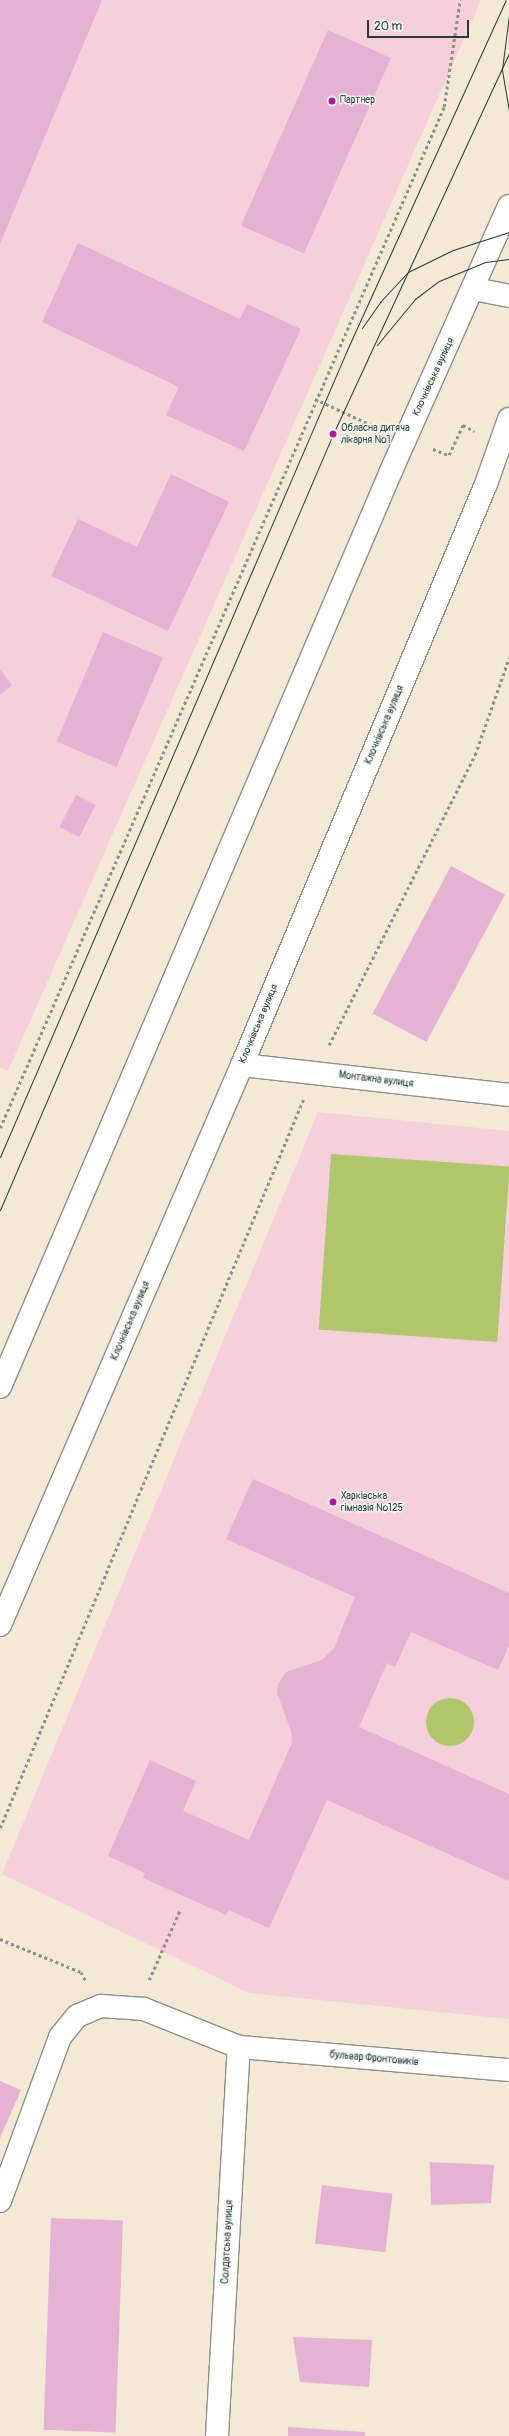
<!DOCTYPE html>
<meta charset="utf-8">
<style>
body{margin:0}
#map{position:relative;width:509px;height:2436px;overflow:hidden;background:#f4e8d7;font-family:Pangolin,sans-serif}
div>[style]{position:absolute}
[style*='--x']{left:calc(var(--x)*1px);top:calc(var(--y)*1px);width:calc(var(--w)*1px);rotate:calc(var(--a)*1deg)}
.built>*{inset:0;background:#f5cfd9}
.green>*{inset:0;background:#b0c66b;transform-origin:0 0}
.round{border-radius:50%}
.building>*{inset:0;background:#e5b2d3;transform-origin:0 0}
.path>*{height:2.5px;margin-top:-1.25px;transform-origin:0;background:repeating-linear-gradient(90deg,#8a9286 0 3px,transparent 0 6px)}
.roads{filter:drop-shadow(1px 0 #8a9286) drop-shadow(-1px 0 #8a9286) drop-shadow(0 1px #8a9286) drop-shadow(0 -1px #8a9286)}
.street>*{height:22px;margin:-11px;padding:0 11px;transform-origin:11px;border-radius:11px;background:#fff}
.secondary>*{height:22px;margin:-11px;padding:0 11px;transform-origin:11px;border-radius:11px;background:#fff}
.primary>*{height:22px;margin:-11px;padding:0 11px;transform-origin:11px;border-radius:11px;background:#fff}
.tram>*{height:1px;margin:-0.5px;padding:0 0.5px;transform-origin:0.5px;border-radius:0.5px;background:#1f3d34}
.dots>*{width:11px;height:11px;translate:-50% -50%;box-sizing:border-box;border:2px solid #f6f6f2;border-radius:50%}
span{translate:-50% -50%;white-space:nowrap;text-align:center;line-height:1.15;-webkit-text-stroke:3px #f6f6f2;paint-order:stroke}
.poi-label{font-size:10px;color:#1f3d34}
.left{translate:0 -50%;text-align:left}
.street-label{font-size:10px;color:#1f3d34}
.scale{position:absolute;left:367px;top:20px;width:102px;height:18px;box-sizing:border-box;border:2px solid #1f3d34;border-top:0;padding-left:5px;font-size:12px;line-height:14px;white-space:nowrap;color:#1f3d34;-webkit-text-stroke:3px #f6f6f2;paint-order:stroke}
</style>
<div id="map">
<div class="built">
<div style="clip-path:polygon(0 0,481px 0,8px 1071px,0 1067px)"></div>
<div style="clip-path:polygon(318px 1112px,509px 1131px,509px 2019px,249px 1993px,2px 1874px)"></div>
</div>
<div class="green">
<div style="left:331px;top:1154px;width:179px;height:176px;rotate:4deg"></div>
<div class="round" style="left:426px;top:1698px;width:48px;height:48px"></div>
</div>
<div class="building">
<div style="clip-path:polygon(0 0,102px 0,0 244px)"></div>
<div style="left:328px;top:30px;width:69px;height:214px;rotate:24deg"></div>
<div style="clip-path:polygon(78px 243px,240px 319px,247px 304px,301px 329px,244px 451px,166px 415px,179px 387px,42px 322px)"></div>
<div style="clip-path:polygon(171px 474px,229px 502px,168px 631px,51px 576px,78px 519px,137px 547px)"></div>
<div style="left:103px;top:632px;width:65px;height:119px;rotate:23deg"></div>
<div style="clip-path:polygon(0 670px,12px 685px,0 695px)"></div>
<div style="left:76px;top:795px;width:22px;height:36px;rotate:27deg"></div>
<div style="left:451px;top:866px;width:61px;height:167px;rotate:28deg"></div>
<div style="clip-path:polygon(253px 1479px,509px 1593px,509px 1645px,498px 1670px,411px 1632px,395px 1667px,387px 1663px,359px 1727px,509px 1794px,509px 1881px,327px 1800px,269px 1928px,229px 1910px,226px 1915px,143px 1878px,145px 1873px,108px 1856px,150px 1760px,196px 1781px,183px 1811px,249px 1840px,292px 1743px,291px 1731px,277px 1693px,278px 1684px,286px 1672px,322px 1660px,334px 1648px,355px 1597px,226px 1539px)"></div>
<div style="clip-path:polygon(0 2081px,21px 2090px,0 2138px)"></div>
<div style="clip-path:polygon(430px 2162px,494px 2165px,491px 2203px,431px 2205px)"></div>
<div style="left:322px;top:2185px;width:71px;height:59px;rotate:7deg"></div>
<div style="left:51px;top:2218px;width:72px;height:212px;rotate:2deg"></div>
<div style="clip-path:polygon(293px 2337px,372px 2340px,369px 2387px,300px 2382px)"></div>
<div style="clip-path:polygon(288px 2427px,365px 2432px,365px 2436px,288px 2436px)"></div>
</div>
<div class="path">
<div style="--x:315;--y:399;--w:69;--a:24.7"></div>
<div style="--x:433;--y:449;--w:17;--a:21"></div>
<div style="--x:449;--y:455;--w:33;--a:-65"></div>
<div style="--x:463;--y:425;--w:13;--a:29"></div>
<div style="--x:329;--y:1045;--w:325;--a:-63.3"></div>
<div style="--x:475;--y:755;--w:103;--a:-70.7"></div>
<div style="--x:0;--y:1128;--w:1113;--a:-66.5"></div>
<div style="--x:444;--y:107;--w:108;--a:-81.5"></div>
<div style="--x:0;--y:1828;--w:789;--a:-67.4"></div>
<div style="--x:0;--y:1939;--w:87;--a:22.2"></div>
<div style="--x:81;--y:1972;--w:10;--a:61"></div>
<div style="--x:149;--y:1980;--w:77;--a:-66.1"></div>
</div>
<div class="roads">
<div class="street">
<div style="--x:242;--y:1065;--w:269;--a:6.4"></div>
<div style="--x:0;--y:2201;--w:175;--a:-69.9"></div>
<div style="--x:60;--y:2037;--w:27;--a:-51"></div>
<div style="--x:77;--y:2016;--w:26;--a:-23"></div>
<div style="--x:101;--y:2006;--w:43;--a:4"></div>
<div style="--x:144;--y:2009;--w:102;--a:21.8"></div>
<div style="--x:239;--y:2047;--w:271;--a:4.9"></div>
<div style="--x:217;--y:2436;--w:390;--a:-86.8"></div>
</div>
<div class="secondary">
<div style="--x:474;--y:289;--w:36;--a:11"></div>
</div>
<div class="primary">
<div style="--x:0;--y:1387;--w:996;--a:-66.88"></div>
<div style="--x:391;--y:471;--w:290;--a:-66"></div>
<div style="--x:0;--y:1625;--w:610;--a:-66.63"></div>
<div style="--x:242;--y:1065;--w:630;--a:-67.22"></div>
<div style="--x:486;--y:484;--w:69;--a:-70.5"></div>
</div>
</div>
<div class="tram">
<div style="--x:509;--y:15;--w:55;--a:97.3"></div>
<div style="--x:502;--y:70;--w:42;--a:80.3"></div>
<div style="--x:362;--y:328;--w:32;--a:-55"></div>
<div style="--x:380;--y:302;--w:41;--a:-47"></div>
<div style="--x:408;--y:272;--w:50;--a:-26.1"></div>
<div style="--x:453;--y:250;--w:59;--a:-17.8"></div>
<div style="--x:377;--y:345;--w:60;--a:-50.4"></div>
<div style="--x:415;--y:299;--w:30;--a:-37"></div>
<div style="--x:439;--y:281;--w:50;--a:-22.4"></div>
<div style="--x:485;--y:262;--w:24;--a:-7"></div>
<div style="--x:0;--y:1157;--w:878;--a:-66.73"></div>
<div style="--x:347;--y:350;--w:384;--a:-65.6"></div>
<div style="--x:0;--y:1210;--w:844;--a:-66.77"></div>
<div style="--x:333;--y:434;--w:420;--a:-65.2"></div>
</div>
<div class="dots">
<div style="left:332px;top:101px;background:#b5179e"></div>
<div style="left:333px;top:434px;background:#b5179e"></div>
<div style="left:333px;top:1502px;background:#b5179e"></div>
</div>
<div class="poi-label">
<span class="left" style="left:340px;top:101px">Партнер</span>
<span class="left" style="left:341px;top:434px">Обласна дитяча<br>лікарня №1</span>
<span class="left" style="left:341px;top:1502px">Харківська<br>гімназія №125</span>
</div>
<div class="street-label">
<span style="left:434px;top:377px;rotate:-65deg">Клочківська вулиця</span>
<span style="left:385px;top:725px;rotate:-67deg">Клочківська вулиця</span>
<span style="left:259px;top:1024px;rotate:-67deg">Клочківська вулиця</span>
<span style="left:376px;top:1080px;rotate:7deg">Монтажна вулиця</span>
<span style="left:131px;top:1321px;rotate:-67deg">Клочківська вулиця</span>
<span style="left:374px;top:2059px;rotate:5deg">бульвар Фронтовиків</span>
<span style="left:228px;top:2242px;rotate:-87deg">Солдатська вулиця</span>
</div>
<div class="scale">20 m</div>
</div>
